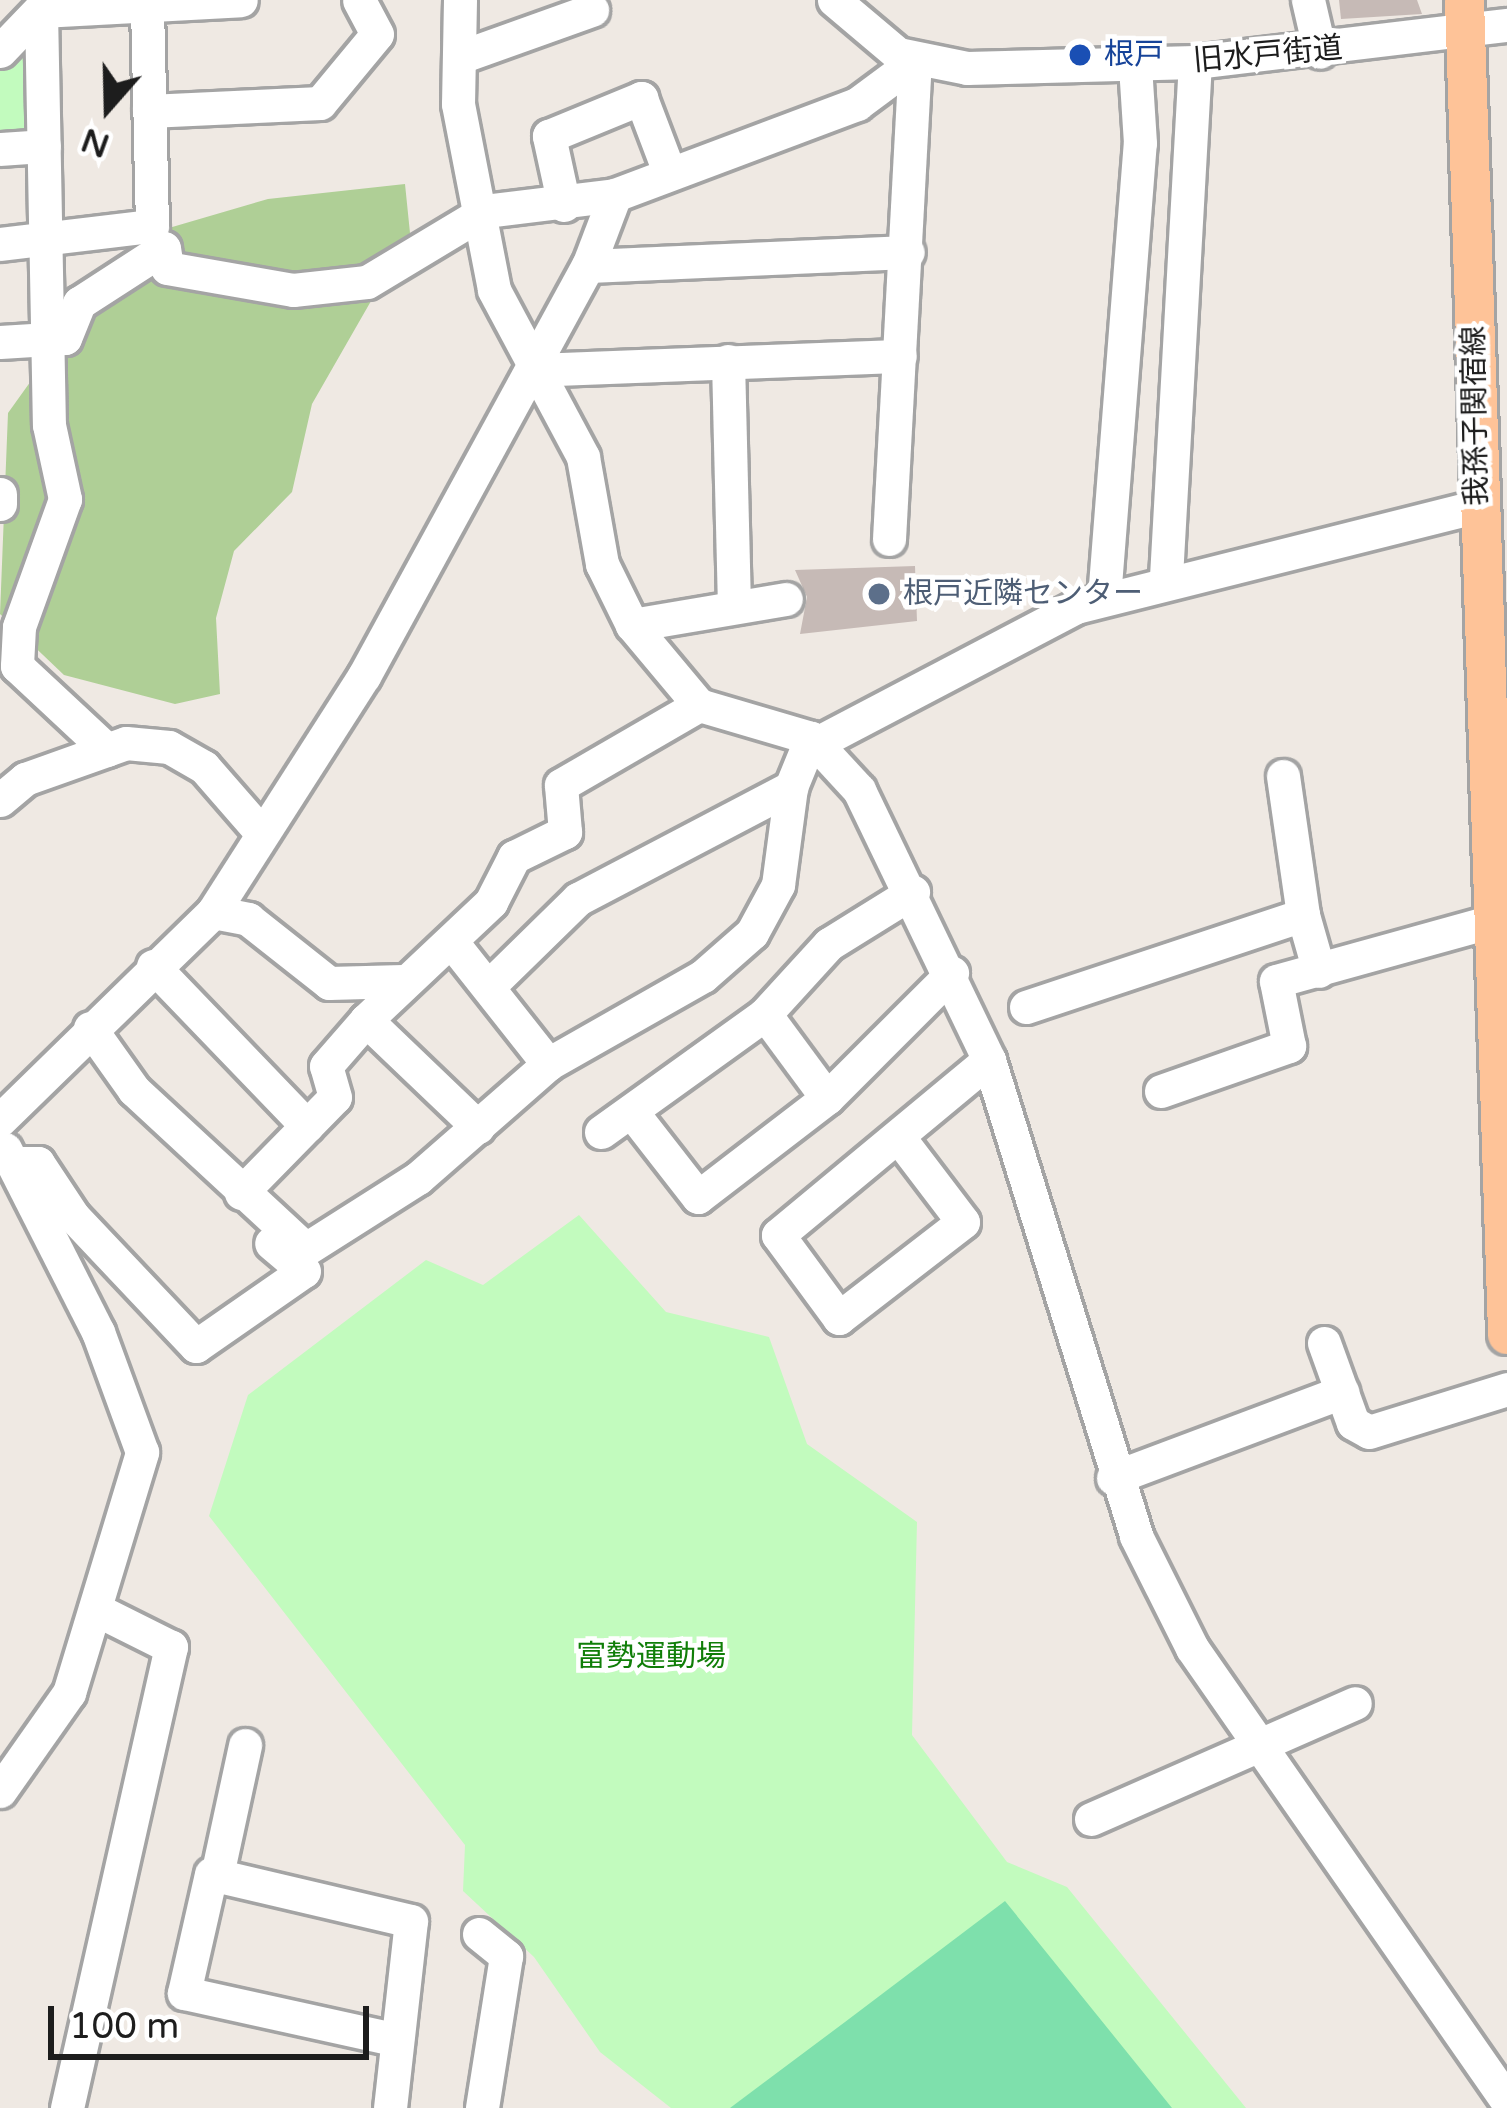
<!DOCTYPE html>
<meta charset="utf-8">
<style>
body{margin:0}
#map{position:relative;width:1507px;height:2108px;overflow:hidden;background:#efe9e3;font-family:"Varela Round","Noto Sans JP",sans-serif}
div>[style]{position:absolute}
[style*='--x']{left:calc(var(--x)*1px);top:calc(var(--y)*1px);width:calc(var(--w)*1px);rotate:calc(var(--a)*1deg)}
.forest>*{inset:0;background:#afcf96}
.park>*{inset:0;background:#c2fbbe}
.pitch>*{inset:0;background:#7ee0ac}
.building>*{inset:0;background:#c6bab6}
.roads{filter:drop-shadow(3px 0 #a4a4a4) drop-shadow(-3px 0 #a4a4a4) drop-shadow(0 3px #a4a4a4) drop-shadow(0 -3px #a4a4a4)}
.minor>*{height:33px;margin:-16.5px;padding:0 16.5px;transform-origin:16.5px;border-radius:16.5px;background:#fff}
.major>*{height:39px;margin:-19.5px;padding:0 19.5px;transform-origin:19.5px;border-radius:19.5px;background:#fec398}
.dots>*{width:33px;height:33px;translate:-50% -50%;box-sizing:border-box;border:6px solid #fff;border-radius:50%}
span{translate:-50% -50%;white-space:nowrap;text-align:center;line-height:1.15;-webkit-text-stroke:9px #fff;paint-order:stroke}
.transit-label{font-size:30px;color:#164399}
.left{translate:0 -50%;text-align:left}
.street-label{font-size:30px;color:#1d1d1d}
.service-label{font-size:30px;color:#4e5e75}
.park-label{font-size:30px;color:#107e08}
.north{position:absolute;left:48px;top:48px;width:120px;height:120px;-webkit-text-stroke:9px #fff;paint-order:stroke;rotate:200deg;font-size:33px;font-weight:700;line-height:48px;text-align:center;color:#1d1d1d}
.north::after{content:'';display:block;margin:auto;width:42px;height:54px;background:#1d1d1d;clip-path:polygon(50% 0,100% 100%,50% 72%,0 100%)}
.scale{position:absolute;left:48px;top:2006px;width:321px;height:54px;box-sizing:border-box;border:6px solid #1d1d1d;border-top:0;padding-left:15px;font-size:36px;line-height:42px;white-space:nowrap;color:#1d1d1d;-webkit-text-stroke:9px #fff;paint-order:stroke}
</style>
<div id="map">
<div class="forest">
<div style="clip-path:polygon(405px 184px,410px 233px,312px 404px,292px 492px,234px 551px,216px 618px,220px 694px,175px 704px,64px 675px,0 614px,8px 413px,71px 325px,162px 230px,268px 199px)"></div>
</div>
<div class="park">
<div style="clip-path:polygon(32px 43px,27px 136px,0 138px,0 64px)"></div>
<div style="clip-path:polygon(579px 1215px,666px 1312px,769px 1337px,807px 1444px,917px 1522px,912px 1735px,1007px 1862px,1067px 1887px,1246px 2108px,671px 2108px,600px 2052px,534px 1957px,463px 1891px,465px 1845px,209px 1516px,248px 1395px,426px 1260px,483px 1285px)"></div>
</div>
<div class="pitch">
<div style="clip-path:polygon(1005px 1901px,1172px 2108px,730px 2108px,845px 2022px)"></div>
</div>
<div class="building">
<div style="clip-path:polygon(1339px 0,1417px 0,1422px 14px,1341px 19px)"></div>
<div style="clip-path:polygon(915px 566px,917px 621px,800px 634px,807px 597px,795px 570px)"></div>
</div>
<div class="roads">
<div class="minor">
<div style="--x:460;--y:0;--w:104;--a:91.1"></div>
<div style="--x:458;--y:104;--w:189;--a:79"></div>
<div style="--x:494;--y:290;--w:189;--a:61.9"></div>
<div style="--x:583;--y:457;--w:109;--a:79.9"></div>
<div style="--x:602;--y:564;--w:68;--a:63.8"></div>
<div style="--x:632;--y:625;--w:104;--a:50.1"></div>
<div style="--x:699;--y:705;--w:117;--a:16.4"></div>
<div style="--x:811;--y:738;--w:71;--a:47.3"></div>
<div style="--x:859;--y:790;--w:300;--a:64.3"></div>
<div style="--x:989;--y:1060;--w:498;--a:72.8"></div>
<div style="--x:1136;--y:1536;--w:125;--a:63.4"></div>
<div style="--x:1192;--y:1648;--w:552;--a:55.19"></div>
<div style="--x:834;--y:0;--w:84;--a:40.2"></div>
<div style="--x:898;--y:54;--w:70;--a:11.5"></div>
<div style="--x:967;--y:68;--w:228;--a:-1.5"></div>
<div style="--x:1195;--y:62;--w:314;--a:-6.8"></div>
<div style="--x:1308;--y:0;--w:53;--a:77"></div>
<div style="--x:41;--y:11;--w:414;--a:88.9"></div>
<div style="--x:49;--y:425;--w:76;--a:77.8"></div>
<div style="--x:65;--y:499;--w:136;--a:109.8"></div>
<div style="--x:19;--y:627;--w:39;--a:93"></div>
<div style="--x:17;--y:666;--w:123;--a:43"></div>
<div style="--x:41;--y:11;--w:200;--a:-3.1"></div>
<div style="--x:0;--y:51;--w:69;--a:-46.2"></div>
<div style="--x:466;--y:55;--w:134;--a:-19.7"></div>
<div style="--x:149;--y:111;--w:171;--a:-2.7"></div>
<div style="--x:320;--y:103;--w:89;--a:-50.4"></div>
<div style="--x:377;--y:34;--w:38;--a:-118"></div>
<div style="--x:0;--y:149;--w:44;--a:-3.9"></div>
<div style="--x:564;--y:205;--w:71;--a:-102.3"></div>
<div style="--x:549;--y:136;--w:100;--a:-22.4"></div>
<div style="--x:641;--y:98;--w:76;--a:69.2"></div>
<div style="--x:0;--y:244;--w:153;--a:-6.8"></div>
<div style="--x:152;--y:226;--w:220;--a:-91.3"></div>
<div style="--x:588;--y:266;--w:320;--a:-2.5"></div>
<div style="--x:0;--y:342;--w:65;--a:-3.5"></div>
<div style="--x:65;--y:338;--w:38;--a:-68"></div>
<div style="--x:79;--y:303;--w:101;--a:-32.9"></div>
<div style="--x:164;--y:248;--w:20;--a:81"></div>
<div style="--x:167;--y:268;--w:128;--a:9.9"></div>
<div style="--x:293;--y:290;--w:74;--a:-6.2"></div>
<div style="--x:367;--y:282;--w:138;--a:-31"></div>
<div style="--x:485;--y:211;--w:131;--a:-7"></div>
<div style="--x:615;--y:195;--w:259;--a:-20.6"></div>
<div style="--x:857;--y:104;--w:72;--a:-36.6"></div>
<div style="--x:728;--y:361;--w:246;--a:88.6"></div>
<div style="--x:533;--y:370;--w:367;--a:-2.2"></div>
<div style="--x:0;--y:494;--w:10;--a:90"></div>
<div style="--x:889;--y:539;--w:479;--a:-86.9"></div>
<div style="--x:1166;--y:577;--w:516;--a:-86.78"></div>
<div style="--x:1104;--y:598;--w:456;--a:-85.5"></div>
<div style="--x:1140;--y:143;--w:78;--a:-93.7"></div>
<div style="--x:632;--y:625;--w:156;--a:-9.6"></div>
<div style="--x:817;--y:743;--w:293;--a:-27.7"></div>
<div style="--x:1076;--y:607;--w:415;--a:-14.1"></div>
<div style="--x:1283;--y:776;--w:140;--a:81.8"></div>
<div style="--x:0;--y:800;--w:33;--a:-40"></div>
<div style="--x:25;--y:779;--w:107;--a:-19.6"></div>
<div style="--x:126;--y:743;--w:43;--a:5.3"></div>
<div style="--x:169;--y:747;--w:40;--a:29.7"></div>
<div style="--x:204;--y:767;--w:84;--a:48.9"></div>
<div style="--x:213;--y:912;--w:36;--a:11"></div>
<div style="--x:248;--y:919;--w:103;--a:38.3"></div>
<div style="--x:329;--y:983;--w:74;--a:-1.5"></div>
<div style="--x:451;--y:941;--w:157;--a:51.7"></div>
<div style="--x:153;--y:966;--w:222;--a:46.1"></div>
<div style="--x:488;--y:987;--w:126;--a:-44.4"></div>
<div style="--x:578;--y:899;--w:241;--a:-27.7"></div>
<div style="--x:1026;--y:1007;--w:292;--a:-18.4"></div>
<div style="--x:1303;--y:915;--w:58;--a:74.1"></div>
<div style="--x:765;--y:1014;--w:104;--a:53.6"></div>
<div style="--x:366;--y:1020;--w:155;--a:43.7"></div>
<div style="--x:90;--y:1028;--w:76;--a:54.6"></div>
<div style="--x:134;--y:1090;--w:234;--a:42.8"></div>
<div style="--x:306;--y:1249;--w:133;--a:-32.4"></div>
<div style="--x:418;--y:1178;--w:173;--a:-41.2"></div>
<div style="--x:548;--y:1064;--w:178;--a:-29.6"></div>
<div style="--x:703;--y:976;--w:65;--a:-41.3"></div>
<div style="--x:752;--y:933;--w:55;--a:-61.6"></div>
<div style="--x:778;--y:885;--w:99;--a:-82.4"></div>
<div style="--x:791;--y:787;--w:53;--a:-67.8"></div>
<div style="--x:1161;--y:1091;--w:136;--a:-19.4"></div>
<div style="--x:1289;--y:1046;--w:66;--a:-101.3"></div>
<div style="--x:1276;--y:981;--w:221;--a:-15.5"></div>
<div style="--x:631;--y:1111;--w:109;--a:52.1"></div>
<div style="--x:698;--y:1197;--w:163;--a:-37.5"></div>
<div style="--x:827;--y:1098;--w:177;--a:-45"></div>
<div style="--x:0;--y:1120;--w:298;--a:-44.3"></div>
<div style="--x:213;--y:912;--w:280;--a:-57.4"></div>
<div style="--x:364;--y:676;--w:467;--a:-61.4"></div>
<div style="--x:588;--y:266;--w:76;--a:-69.2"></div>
<div style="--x:601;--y:1132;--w:202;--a:-35.7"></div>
<div style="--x:765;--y:1014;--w:95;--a:-47.6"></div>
<div style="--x:829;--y:944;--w:99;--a:-31.8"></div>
<div style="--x:900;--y:1139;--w:104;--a:52.8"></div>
<div style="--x:963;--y:1222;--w:157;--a:142.3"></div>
<div style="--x:839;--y:1318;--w:103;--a:-126.3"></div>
<div style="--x:778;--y:1235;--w:274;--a:-39.7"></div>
<div style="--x:14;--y:1163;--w:24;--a:0"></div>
<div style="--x:38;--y:1163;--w:64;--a:56.6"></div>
<div style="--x:73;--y:1216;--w:179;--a:46.6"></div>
<div style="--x:196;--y:1346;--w:131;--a:-34.8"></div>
<div style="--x:304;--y:1271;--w:43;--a:-139.7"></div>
<div style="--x:241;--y:1193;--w:134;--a:-45.6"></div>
<div style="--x:335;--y:1097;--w:32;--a:-106"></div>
<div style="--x:326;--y:1066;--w:61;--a:-49"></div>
<div style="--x:366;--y:1020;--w:172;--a:-43.3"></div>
<div style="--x:491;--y:902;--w:51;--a:-62.9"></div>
<div style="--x:514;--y:857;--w:57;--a:-26.1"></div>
<div style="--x:565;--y:832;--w:47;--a:-94.9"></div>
<div style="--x:561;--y:785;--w:160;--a:-30.1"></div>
<div style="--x:1324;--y:1343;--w:85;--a:70.1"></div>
<div style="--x:1353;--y:1423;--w:18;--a:29"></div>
<div style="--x:1369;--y:1432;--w:145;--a:-17.3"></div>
<div style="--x:1113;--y:1478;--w:245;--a:-20.6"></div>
<div style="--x:0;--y:1791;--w:120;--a:-54.9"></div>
<div style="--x:69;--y:1693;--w:252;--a:-73.1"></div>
<div style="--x:142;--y:1452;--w:128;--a:-110.1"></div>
<div style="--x:98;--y:1332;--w:205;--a:-116.9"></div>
<div style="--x:1091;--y:1819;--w:288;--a:-23.7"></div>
<div style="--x:217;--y:1875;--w:133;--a:-77.8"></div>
<div style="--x:479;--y:1934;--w:35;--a:39"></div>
<div style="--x:506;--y:1956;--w:154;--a:99"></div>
<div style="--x:67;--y:2108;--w:473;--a:-77.3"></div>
<div style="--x:171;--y:1647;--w:85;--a:-153.4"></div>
<div style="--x:390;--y:2108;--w:188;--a:-83.6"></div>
<div style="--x:411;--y:1921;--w:205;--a:-166.8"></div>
<div style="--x:211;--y:1874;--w:122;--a:102.8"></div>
<div style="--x:184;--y:1993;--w:218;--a:12.4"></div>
</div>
<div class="major">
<div style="--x:1464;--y:0;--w:1335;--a:88.15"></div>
</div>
</div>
<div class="dots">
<div style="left:1080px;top:55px;background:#1a4fb4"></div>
<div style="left:879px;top:594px;background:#5c6f8a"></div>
</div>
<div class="transit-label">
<span class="left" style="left:1104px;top:55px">根戸</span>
</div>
<div class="street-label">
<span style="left:1268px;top:55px;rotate:-5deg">旧水戸街道</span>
<span style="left:1476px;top:416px;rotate:-91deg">我孫子関宿線</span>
</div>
<div class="service-label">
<span class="left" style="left:903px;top:594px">根戸近隣センター</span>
</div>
<div class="park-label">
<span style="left:651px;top:1657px">富勢運動場</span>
</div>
<div class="north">N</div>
<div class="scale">100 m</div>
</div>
